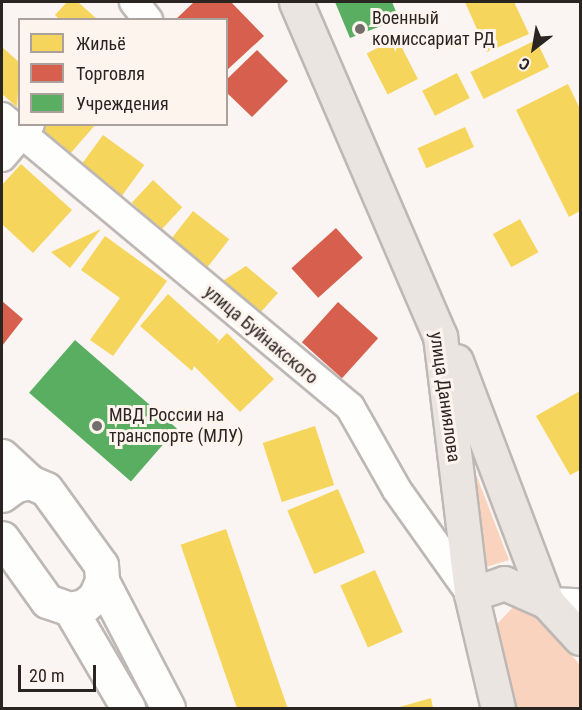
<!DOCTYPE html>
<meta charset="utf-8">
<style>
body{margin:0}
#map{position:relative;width:582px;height:710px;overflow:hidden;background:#faf5f2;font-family:"Roboto Condensed",sans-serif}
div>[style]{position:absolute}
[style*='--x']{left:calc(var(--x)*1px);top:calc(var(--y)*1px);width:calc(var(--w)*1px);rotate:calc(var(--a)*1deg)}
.green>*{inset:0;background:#f9d3be}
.homes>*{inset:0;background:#f6d55c;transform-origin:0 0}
.shops>*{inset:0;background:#d6604d;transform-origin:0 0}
.public>*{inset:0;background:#5aae61;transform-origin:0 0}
.roads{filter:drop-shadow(2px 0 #beb8b5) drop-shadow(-2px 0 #beb8b5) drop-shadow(0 2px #beb8b5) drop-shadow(0 -2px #beb8b5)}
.minor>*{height:28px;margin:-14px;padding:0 14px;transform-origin:14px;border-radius:14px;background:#fefefd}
.tertiary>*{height:33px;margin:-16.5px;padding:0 16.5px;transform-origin:16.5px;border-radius:16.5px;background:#fefefd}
.primary>*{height:33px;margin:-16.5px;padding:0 16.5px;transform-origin:16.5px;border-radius:16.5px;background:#ebe5e2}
.dots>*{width:16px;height:16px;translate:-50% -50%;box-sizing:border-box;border:3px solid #fef4ee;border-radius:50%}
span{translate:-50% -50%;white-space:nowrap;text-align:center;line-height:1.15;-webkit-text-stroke:6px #fef4ee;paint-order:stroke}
.poi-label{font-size:18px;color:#2b2522}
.left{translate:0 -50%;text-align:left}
.street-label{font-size:18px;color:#2b2522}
.frame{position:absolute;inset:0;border:3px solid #2b2522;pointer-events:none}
.legend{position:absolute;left:18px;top:18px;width:210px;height:108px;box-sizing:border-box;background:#fef4ee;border:2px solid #aaa19c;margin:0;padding:8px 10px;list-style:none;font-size:18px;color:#2b2522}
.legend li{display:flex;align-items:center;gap:12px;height:30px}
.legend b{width:30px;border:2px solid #aaa19c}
.north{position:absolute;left:504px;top:18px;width:60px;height:60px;-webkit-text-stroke:4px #fef4ee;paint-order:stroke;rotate:211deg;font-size:16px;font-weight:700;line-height:24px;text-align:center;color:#2b2522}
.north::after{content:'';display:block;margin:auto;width:21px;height:27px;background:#2b2522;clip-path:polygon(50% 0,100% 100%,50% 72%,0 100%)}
.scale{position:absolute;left:18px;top:665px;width:78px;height:27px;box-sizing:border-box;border:3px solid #2b2522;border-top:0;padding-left:8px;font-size:18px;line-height:21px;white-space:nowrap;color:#2b2522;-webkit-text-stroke:4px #fef4ee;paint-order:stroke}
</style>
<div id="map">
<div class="green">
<div style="clip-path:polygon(464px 443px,509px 560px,486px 567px)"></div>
<div style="clip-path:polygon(515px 605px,534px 610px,580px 665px,580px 708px,513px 708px,497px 632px,498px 623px)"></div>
</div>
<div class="homes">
<div style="clip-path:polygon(67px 2px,78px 2px,98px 20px,60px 20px,55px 15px)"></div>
<div style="clip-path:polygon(465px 2px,514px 2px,529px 34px,487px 52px)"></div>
<div style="left:397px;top:38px;width:46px;height:34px;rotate:63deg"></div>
<div style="left:536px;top:40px;width:30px;height:73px;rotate:64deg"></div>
<div style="clip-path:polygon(2px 47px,20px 63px,17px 107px,2px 94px)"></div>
<div style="left:457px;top:73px;width:28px;height:39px;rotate:63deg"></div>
<div style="clip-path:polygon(568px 84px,580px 109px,580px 211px,569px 217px,516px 110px)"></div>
<div style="clip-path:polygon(46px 124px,96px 124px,69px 155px,40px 131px)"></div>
<div style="left:465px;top:127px;width:22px;height:52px;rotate:66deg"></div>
<div style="left:103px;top:135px;width:51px;height:39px;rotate:36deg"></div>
<div style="clip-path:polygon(21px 164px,72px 210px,33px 253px,2px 224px,2px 185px)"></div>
<div style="left:153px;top:180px;width:40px;height:31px;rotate:43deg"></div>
<div style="left:193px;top:211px;width:46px;height:39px;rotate:38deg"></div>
<div style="left:520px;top:219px;width:38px;height:31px;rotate:61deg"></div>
<div style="clip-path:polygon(101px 229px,70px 268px,51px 252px)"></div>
<div style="clip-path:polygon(105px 236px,167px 281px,113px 356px,90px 340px,120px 298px,81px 270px)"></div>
<div style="clip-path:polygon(246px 266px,278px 293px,259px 314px,221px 282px)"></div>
<div style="clip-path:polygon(168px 294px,219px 340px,215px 345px,227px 333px,274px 379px,240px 412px,194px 366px,192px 371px,140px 326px)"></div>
<div style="clip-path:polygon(580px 391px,580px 470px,570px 475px,536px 416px)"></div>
<div style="left:315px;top:426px;width:62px;height:55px;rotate:72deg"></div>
<div style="left:338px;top:489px;width:69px;height:55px;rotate:67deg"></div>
<div style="left:226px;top:529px;width:189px;height:48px;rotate:71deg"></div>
<div style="left:375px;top:570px;width:68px;height:38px;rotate:66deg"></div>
<div style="clip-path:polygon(431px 698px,433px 708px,396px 708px)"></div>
</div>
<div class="shops">
<div style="clip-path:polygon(194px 2px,231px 2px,264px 36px,226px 71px,226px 20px,175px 20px)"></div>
<div style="clip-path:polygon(257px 50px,288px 81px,252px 117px,226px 92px,226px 80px)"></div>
<div style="left:336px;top:228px;width:40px;height:60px;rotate:48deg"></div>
<div style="clip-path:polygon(2px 301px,23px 319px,2px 346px)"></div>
<div style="left:338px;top:302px;width:54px;height:54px;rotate:42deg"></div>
</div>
<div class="public">
<div style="clip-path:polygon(335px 2px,392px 2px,399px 19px,350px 38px)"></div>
<div style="left:75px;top:340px;width:135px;height:70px;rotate:41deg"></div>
</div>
<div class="roads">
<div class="minor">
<div style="--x:134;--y:2;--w:23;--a:52"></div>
<div style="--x:2;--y:117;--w:453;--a:39.8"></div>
<div style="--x:350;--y:407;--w:95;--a:60.5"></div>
<div style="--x:397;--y:490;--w:128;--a:54.6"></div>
<div style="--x:2;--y:157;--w:43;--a:-49.7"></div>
<div style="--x:547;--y:602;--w:27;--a:2"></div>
<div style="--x:574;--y:603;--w:8;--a:40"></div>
</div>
<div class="tertiary">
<div style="--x:2;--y:456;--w:38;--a:43"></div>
<div style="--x:30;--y:482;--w:17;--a:24"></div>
<div style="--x:46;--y:489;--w:94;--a:54.1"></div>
<div style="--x:101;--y:565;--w:16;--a:86"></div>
<div style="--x:102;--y:581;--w:17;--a:114"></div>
<div style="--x:95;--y:597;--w:14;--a:141"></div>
<div style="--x:84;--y:606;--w:14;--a:168"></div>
<div style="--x:70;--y:609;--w:24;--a:-161"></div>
<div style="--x:47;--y:601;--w:77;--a:-125.5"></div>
<div style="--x:2;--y:495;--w:17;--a:-36"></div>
<div style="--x:16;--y:485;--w:14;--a:-12"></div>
<div style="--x:102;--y:581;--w:143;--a:62.5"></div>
<div style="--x:70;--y:609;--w:115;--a:59.6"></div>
</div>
<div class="primary">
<div style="--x:296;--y:2;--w:364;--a:66.7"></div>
<div style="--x:440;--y:336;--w:260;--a:83.1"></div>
<div style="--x:471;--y:594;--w:117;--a:76.7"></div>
<div style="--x:456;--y:361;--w:258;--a:69.3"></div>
<div style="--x:547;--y:602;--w:49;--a:47.5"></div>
<div style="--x:471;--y:594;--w:35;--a:-18"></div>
<div style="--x:504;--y:583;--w:47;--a:23.8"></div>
</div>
</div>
<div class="dots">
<div style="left:360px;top:29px;background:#736e6b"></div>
<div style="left:97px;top:426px;background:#736e6b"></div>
</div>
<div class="poi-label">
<span class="left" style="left:372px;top:29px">Военный<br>комиссариат РД</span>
<span class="left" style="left:109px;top:426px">МВД России на<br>транспорте (МЛУ)</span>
</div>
<div class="street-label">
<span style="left:261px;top:335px;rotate:40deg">улица Буйнакского</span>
<span style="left:445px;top:397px;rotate:82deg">улица Даниялова</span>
</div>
<div class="frame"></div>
<ul class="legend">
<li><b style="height:16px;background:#f6d55c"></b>Жильё</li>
<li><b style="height:16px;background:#d6604d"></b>Торговля</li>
<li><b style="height:16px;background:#5aae61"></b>Учреждения</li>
</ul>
<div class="north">С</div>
<div class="scale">20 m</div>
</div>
